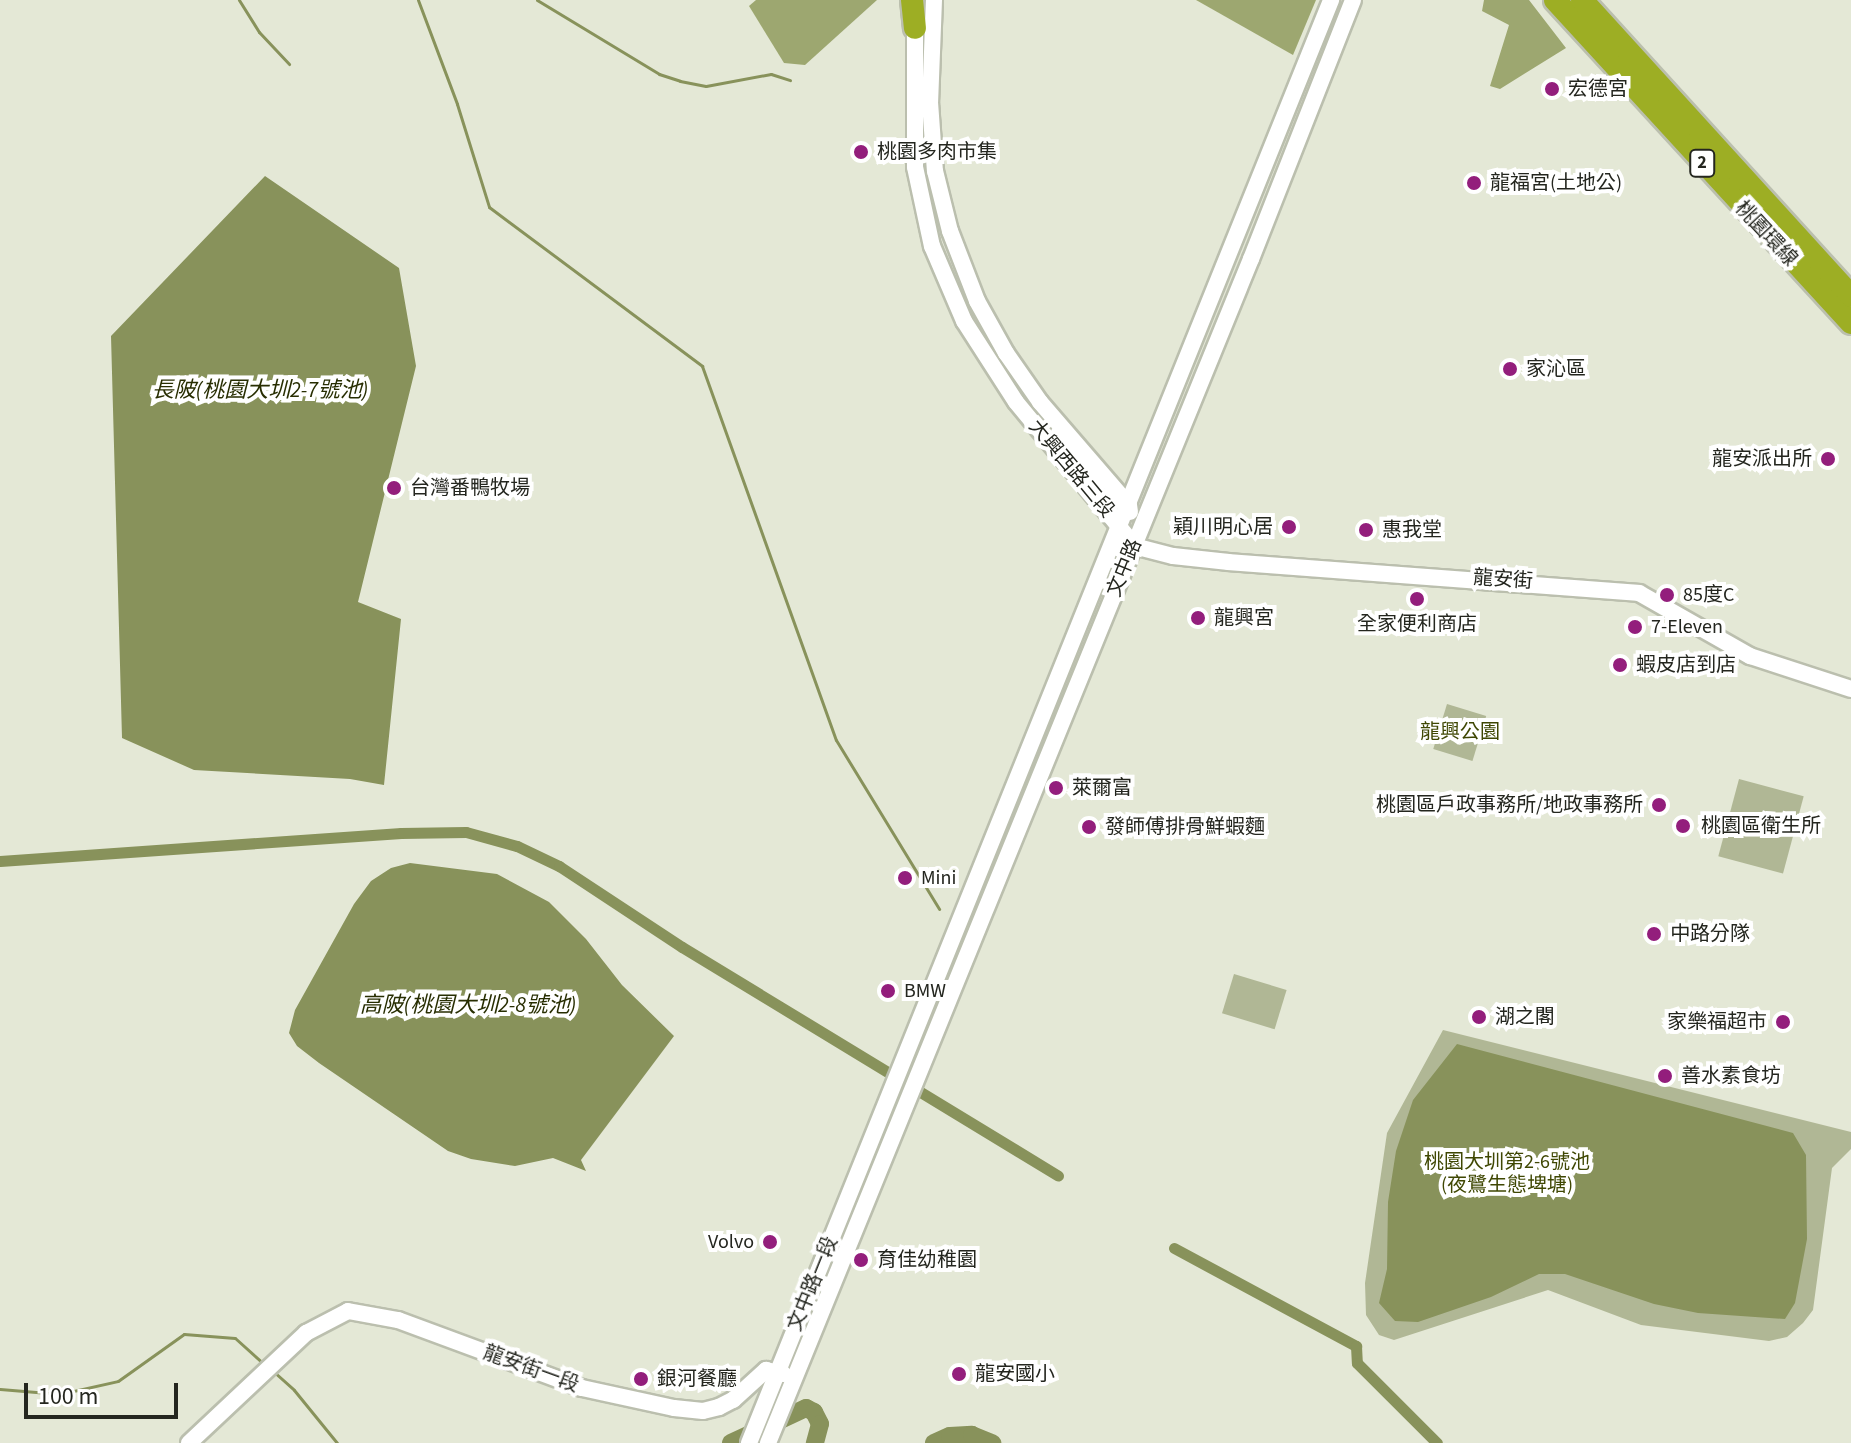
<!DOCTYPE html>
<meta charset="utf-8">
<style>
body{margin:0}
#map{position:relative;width:1851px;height:1443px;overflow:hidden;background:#e4e8d6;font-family:"Source Sans 3","Noto Sans TC",sans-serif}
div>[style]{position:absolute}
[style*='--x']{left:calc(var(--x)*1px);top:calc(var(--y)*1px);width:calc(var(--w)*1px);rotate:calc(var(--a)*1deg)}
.green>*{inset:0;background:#b0b795;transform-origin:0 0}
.forest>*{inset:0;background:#9da770}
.water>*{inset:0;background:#88925b}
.stream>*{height:3px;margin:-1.5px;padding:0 1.5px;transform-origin:1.5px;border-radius:1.5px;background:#88925b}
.canal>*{height:11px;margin:-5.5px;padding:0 5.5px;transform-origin:5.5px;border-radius:5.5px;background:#88925b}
.river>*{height:18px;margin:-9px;padding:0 9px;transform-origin:9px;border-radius:9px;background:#88925b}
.roads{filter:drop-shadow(2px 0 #bbbfae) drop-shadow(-2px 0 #bbbfae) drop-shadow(0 2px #bbbfae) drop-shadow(0 -2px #bbbfae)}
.minor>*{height:16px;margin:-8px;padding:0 8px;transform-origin:8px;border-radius:8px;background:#fff}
.highway>*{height:22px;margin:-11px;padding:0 11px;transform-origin:11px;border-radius:11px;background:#9dae24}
.dots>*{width:22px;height:22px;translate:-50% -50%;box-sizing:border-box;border:4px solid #fff;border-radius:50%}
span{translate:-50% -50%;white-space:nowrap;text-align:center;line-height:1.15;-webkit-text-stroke:8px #fff;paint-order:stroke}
.shield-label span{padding:2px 6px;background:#fff;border:2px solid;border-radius:6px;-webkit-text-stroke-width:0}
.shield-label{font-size:18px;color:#24261f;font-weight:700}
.poi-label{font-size:20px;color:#24261f}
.left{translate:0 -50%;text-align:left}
.right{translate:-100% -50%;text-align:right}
.street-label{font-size:20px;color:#24261f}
.park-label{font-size:20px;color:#3f4703}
.water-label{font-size:22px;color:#282e02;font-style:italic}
.scale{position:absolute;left:24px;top:1383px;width:154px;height:36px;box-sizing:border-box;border:4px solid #24261f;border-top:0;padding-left:10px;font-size:24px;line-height:28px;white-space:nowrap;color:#24261f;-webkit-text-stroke:6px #fff;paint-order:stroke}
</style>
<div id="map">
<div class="green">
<div style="left:1447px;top:704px;width:41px;height:47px;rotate:17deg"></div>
<div style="left:1739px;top:779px;width:67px;height:80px;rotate:15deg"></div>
<div style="left:1234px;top:974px;width:55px;height:41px;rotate:17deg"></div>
<div style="clip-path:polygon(1443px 1030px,1851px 1132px,1851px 1149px,1832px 1168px,1813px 1310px,1803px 1323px,1787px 1337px,1769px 1341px,1641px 1325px,1548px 1290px,1394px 1340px,1379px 1335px,1366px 1315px,1365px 1283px,1387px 1133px)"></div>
</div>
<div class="forest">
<div style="clip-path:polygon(756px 0,877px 0,805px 65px,784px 63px,749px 6px)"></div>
<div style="clip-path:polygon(1196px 0,1316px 0,1293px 55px)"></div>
<div style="clip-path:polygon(1484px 0,1529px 0,1566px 48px,1500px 89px,1490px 86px,1509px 25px,1482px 11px)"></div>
</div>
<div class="water">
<div style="clip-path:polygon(265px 176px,399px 268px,416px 366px,358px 602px,401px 619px,384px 785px,350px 779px,194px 770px,122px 738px,111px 336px)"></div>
<div style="clip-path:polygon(410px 863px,497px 874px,549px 902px,586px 939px,622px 985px,674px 1036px,581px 1160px,586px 1171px,553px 1158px,515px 1166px,471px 1159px,448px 1151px,319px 1063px,297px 1046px,289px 1033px,295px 1010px,354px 904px,371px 881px,391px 868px)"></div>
<div style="clip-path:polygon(1457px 1044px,1793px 1133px,1806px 1155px,1807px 1239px,1795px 1303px,1785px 1319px,1698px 1313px,1654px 1304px,1565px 1274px,1539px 1274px,1491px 1297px,1418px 1322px,1395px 1321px,1379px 1303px,1387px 1269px,1388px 1202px,1396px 1151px,1413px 1100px)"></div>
</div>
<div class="stream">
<div style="--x:239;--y:0;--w:38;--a:58"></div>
<div style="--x:259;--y:32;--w:44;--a:46.8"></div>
<div style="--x:418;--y:0;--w:111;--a:69.4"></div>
<div style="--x:457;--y:104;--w:108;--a:72.7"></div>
<div style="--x:489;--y:207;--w:266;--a:36.7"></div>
<div style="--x:702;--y:366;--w:397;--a:70.3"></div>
<div style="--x:836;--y:740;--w:198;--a:58.6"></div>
<div style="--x:537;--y:0;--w:143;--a:31.2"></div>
<div style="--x:659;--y:74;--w:22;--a:18"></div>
<div style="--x:680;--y:81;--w:26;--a:11"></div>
<div style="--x:706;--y:86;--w:66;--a:-10.5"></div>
<div style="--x:771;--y:74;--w:20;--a:18"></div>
<div style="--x:273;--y:1371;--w:28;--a:42"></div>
<div style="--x:294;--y:1390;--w:68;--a:50.9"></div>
<div style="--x:0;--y:1389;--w:60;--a:4.8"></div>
<div style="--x:60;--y:1394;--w:59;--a:-12.6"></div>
<div style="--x:118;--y:1381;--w:81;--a:-35.5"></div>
<div style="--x:184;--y:1334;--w:51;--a:4.5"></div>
<div style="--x:235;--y:1338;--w:39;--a:42"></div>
</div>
<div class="canal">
<div style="--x:0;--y:861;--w:402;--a:-4"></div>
<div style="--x:401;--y:833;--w:65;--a:-0.9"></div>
<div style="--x:466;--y:832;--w:53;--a:15.4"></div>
<div style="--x:517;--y:846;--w:47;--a:25.5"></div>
<div style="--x:559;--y:866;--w:147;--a:33.4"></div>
<div style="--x:682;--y:947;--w:440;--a:31.3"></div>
<div style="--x:1174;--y:1248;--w:207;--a:28.3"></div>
<div style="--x:1356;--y:1346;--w:17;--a:87"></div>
<div style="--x:1357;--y:1363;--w:113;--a:45"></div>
</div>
<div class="river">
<div style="--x:731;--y:1443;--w:83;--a:-25"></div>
<div style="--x:806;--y:1408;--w:9;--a:27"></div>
<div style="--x:814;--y:1412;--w:13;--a:63"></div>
<div style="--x:820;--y:1424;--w:20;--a:105"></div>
<div style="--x:934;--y:1443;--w:17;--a:-24"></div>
<div style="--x:950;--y:1436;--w:22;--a:-3"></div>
<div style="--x:972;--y:1435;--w:22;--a:22"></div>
</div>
<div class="roads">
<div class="minor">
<div style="--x:934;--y:0;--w:102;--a:92.2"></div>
<div style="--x:930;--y:102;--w:69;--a:85.9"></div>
<div style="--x:935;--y:171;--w:62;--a:76"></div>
<div style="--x:950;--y:231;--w:75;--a:68.9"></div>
<div style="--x:977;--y:301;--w:60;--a:60.9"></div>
<div style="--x:1006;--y:353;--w:60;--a:55.2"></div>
<div style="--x:1040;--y:402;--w:136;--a:49.2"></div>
<div style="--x:1129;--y:505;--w:7;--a:82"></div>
<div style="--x:915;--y:17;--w:150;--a:90"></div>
<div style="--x:915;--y:167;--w:81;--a:77.9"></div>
<div style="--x:932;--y:246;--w:82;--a:66.9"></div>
<div style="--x:964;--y:321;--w:96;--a:57.3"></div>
<div style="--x:1016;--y:402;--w:173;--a:50.4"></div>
<div style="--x:1134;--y:546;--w:40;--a:14.4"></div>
<div style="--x:1173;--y:556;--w:56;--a:6.1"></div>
<div style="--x:1229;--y:562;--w:411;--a:4.3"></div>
<div style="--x:1639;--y:593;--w:128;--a:29.6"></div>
<div style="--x:1750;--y:656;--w:106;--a:18.1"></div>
<div style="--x:189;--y:1443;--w:161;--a:-43.2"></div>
<div style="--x:306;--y:1333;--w:47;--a:-27.6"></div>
<div style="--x:348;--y:1311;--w:51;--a:10.2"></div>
<div style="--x:398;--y:1320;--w:196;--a:20.3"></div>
<div style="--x:582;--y:1388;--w:94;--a:12.3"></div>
<div style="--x:674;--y:1408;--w:29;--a:6"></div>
<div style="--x:703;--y:1411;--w:16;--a:-14"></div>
<div style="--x:719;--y:1407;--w:16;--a:-27"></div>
<div style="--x:733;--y:1400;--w:45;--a:-42.3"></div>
<div style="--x:766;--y:1370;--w:18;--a:13"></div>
<div style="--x:749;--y:1443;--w:1556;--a:-68.03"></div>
<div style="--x:768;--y:1443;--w:1279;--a:-67.81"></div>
<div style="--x:1251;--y:259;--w:278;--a:-68.5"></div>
</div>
<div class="highway">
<div style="--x:912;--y:0;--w:28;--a:84"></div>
<div style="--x:1555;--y:0;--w:438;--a:47.5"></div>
<div style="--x:1582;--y:0;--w:400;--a:47.7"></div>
</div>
</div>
<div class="dots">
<div style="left:1552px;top:89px;background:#931e7c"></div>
<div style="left:861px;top:152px;background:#931e7c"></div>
<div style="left:1474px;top:183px;background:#931e7c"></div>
<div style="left:1510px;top:369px;background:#931e7c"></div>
<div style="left:1828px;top:459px;background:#931e7c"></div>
<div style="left:394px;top:488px;background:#931e7c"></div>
<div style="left:1289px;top:527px;background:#931e7c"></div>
<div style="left:1366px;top:530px;background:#931e7c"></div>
<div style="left:1667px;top:595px;background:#931e7c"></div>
<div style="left:1417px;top:599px;background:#931e7c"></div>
<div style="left:1198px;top:618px;background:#931e7c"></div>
<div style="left:1635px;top:627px;background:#931e7c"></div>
<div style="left:1620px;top:665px;background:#931e7c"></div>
<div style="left:1056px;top:788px;background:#931e7c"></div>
<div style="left:1659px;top:805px;background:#931e7c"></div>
<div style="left:1683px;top:826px;background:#931e7c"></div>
<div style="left:1089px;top:827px;background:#931e7c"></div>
<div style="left:905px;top:878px;background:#931e7c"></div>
<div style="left:1654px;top:934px;background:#931e7c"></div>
<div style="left:888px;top:991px;background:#931e7c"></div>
<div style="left:1479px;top:1017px;background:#931e7c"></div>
<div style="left:1783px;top:1022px;background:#931e7c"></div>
<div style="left:1665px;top:1076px;background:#931e7c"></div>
<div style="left:770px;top:1242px;background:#931e7c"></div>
<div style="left:861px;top:1260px;background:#931e7c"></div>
<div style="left:959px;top:1374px;background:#931e7c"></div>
<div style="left:641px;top:1379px;background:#931e7c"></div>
</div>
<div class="shield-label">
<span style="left:1702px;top:163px">2</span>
</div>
<div class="poi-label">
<span class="left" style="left:1568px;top:89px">宏德宮</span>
<span class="left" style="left:877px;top:152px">桃園多肉市集</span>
<span class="left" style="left:1490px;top:183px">龍福宮(土地公)</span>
<span class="left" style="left:1526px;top:369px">家沁區</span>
<span class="right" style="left:1812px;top:459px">龍安派出所</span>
<span class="left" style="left:410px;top:488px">台灣番鴨牧場</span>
<span class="right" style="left:1273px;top:527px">穎川明心居</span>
<span class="left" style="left:1382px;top:530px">惠我堂</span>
<span class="left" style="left:1683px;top:595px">85度C</span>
<span class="left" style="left:1214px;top:618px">龍興宮</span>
<span style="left:1417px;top:624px">全家便利商店</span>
<span class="left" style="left:1651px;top:627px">7-Eleven</span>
<span class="left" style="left:1636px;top:665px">蝦皮店到店</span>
<span class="left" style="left:1072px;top:788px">萊爾富</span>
<span class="right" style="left:1643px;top:805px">桃園區戶政事務所/地政事務所</span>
<span class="left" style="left:1701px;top:826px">桃園區衛生所</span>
<span class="left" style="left:1105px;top:827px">發師傅排骨鮮蝦麵</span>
<span class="left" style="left:921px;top:878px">Mini</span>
<span class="left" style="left:1670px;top:934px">中路分隊</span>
<span class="left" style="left:904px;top:991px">BMW</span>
<span class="left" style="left:1495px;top:1017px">湖之閣</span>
<span class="right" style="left:1767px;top:1022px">家樂福超市</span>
<span class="left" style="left:1681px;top:1076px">善水素食坊</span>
<span class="right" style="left:754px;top:1242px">Volvo</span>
<span class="left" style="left:877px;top:1260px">育佳幼稚園</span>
<span class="left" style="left:975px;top:1374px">龍安國小</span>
<span class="left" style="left:657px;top:1379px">銀河餐廳</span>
</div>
<div class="street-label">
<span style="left:1766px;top:234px;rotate:47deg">桃園環線</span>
<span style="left:1071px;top:469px;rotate:50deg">大興西路三段</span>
<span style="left:1125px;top:568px;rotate:-68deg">文中路</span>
<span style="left:1503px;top:580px;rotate:4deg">龍安街</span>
<span style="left:813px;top:1284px;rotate:-68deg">文中路一段</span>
<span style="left:531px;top:1369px;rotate:20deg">龍安街一段</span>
</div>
<div class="park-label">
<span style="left:1460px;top:732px">龍興公園</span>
<span style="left:1507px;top:1174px">桃園大圳第2-6號池<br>(夜鷺生態埤塘)</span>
</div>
<div class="water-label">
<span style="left:260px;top:391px">長陂(桃園大圳2-7號池)</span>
<span style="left:468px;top:1006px">高陂(桃園大圳2-8號池)</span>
</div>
<div class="scale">100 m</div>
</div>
